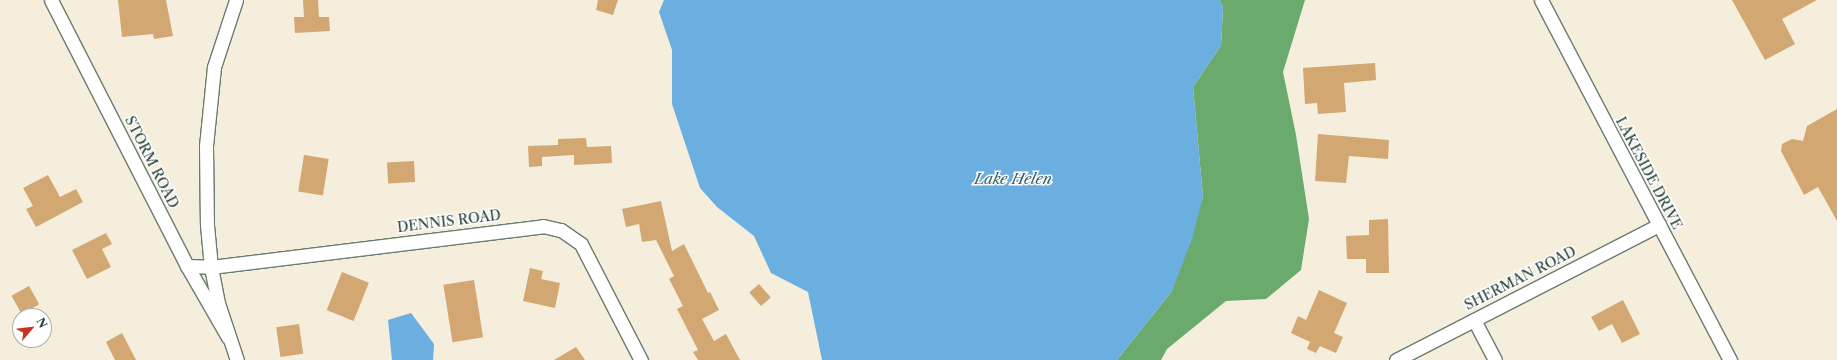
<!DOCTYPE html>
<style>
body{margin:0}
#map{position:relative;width:1837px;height:360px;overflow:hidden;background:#f5eedd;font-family:"Libre Caslon Text",serif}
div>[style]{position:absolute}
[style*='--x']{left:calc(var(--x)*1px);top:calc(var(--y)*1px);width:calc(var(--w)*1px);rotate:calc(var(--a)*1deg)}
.forest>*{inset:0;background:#6baa6d}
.water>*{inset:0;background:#6baee0}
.building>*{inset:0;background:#d2a772;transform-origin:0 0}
.roads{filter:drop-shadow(1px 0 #6a7b6f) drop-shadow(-1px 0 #6a7b6f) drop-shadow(0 1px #6a7b6f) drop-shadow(0 -1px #6a7b6f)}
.minor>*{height:13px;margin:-6.5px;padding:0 6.5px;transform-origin:6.5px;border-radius:6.5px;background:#fff}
span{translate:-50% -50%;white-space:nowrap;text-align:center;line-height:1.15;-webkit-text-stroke:3px #fff;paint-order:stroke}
.street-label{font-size:14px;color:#1f3d34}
.water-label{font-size:15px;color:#365f68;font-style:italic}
.north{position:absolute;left:12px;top:308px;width:40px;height:40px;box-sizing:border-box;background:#fff;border:1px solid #a5b1ae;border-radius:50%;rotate:62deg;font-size:11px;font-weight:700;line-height:16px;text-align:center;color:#1f3d34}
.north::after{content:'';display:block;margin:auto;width:14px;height:18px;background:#c8321e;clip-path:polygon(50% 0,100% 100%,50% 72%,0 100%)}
</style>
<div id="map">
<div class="forest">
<div style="clip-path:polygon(1220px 0,1305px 0,1283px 72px,1296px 135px,1309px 219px,1301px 270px,1266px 299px,1226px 301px,1167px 349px,1161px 360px,1117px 360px,1172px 291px,1203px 197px,1193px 87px,1221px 45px,1223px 8px)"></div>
</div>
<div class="water">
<div style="clip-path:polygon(664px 0,1220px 0,1223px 8px,1221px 45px,1193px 87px,1203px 197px,1192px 239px,1172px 291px,1117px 360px,822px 360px,808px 292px,771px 273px,754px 236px,717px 207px,700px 188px,672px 104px,672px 50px,659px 12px)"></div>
<div style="clip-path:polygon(411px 313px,434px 344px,433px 360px,392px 360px,388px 320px)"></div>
</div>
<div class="building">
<div style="clip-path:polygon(118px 0,166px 0,173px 36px,154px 39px,153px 34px,122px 37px)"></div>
<div style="clip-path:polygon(303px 0,318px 0,319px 17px,329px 17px,330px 31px,295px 33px,294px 17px,304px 17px)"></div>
<div style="clip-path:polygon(598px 0,618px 0,613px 15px,596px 10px)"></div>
<div style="clip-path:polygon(1732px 0,1817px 0,1782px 19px,1795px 44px,1765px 60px)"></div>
<div style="clip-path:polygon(1375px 63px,1376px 80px,1344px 83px,1346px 112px,1318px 114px,1317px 103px,1305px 104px,1303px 68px)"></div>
<div style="clip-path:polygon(1837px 109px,1837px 221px,1818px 187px,1804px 195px,1781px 151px,1782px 144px,1792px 139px,1803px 141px,1807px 126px)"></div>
<div style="clip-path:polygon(1318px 134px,1389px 140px,1388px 159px,1349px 156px,1346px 183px,1315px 181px)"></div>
<div style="clip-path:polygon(586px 138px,587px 147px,611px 146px,612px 163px,574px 165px,574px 155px,542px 157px,542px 166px,529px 167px,528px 146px,558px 145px,558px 139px)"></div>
<div style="left:304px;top:155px;width:25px;height:37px;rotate:9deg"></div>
<div style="left:414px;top:161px;width:21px;height:27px;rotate:87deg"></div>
<div style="clip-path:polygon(48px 175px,60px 197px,76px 189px,83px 202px,36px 227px,26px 209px,33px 206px,23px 188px)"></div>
<div style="clip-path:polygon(661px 201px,672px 251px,684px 244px,708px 293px,710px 292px,719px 310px,702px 319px,714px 341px,726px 334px,740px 360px,698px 360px,693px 352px,698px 350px,677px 309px,683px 306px,669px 279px,674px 276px,656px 240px,642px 242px,639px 224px,626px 227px,622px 209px)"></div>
<div style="clip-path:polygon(1388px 219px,1389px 273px,1366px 273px,1366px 259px,1347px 259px,1346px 236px,1369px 235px,1369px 220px)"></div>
<div style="clip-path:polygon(106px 233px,112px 244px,102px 249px,111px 267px,87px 279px,72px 250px)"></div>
<div style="clip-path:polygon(530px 268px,543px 271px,541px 279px,560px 283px,555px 308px,523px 301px)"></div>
<div style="left:342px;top:272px;width:29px;height:41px;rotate:22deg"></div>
<div style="left:474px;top:280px;width:58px;height:31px;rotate:81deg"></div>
<div style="left:759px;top:284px;width:18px;height:13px;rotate:49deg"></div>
<div style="left:29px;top:286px;width:21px;height:20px;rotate:61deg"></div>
<div style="clip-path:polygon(1319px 290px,1347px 303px,1334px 333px,1343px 337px,1336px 353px,1320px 346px,1316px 353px,1307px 349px,1310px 342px,1291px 333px,1298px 316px,1306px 320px)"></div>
<div style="clip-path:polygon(1623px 300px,1640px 334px,1622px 343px,1612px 324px,1599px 331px,1591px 317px)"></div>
<div style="left:299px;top:324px;width:30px;height:23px;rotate:82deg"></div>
<div style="clip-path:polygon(122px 333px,136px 360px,115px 360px,106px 342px)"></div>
<div style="clip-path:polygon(576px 347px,585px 360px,554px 360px)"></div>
</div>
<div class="roads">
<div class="minor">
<div style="--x:51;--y:0;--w:299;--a:62.9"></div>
<div style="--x:187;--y:266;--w:82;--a:60"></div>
<div style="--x:236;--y:0;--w:71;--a:108.2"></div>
<div style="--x:214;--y:67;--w:79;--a:95.8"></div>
<div style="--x:206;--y:146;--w:79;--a:89.3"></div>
<div style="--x:207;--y:225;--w:42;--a:84.6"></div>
<div style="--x:211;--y:267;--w:37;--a:79"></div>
<div style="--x:218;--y:303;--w:60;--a:71.6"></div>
<div style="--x:1541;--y:0;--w:407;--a:62.3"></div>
<div style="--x:187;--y:266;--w:24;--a:2"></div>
<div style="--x:211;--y:267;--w:335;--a:-7"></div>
<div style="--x:543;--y:226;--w:18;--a:13"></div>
<div style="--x:561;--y:230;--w:24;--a:35"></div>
<div style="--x:581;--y:244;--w:131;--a:62.7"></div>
<div style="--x:1474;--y:320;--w:45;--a:62.3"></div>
<div style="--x:1396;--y:360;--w:296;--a:-27.2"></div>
</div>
</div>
<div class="street-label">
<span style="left:152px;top:162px;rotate:63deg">STORM ROAD</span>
<span style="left:1649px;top:173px;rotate:62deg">LAKESIDE DRIVE</span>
<span style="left:449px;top:221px;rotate:-7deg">DENNIS ROAD</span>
<span style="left:1520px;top:278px;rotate:-27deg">SHERMAN ROAD</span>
</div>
<div class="water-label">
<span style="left:1013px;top:179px">Lake Helen</span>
</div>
<div class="north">N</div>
</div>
